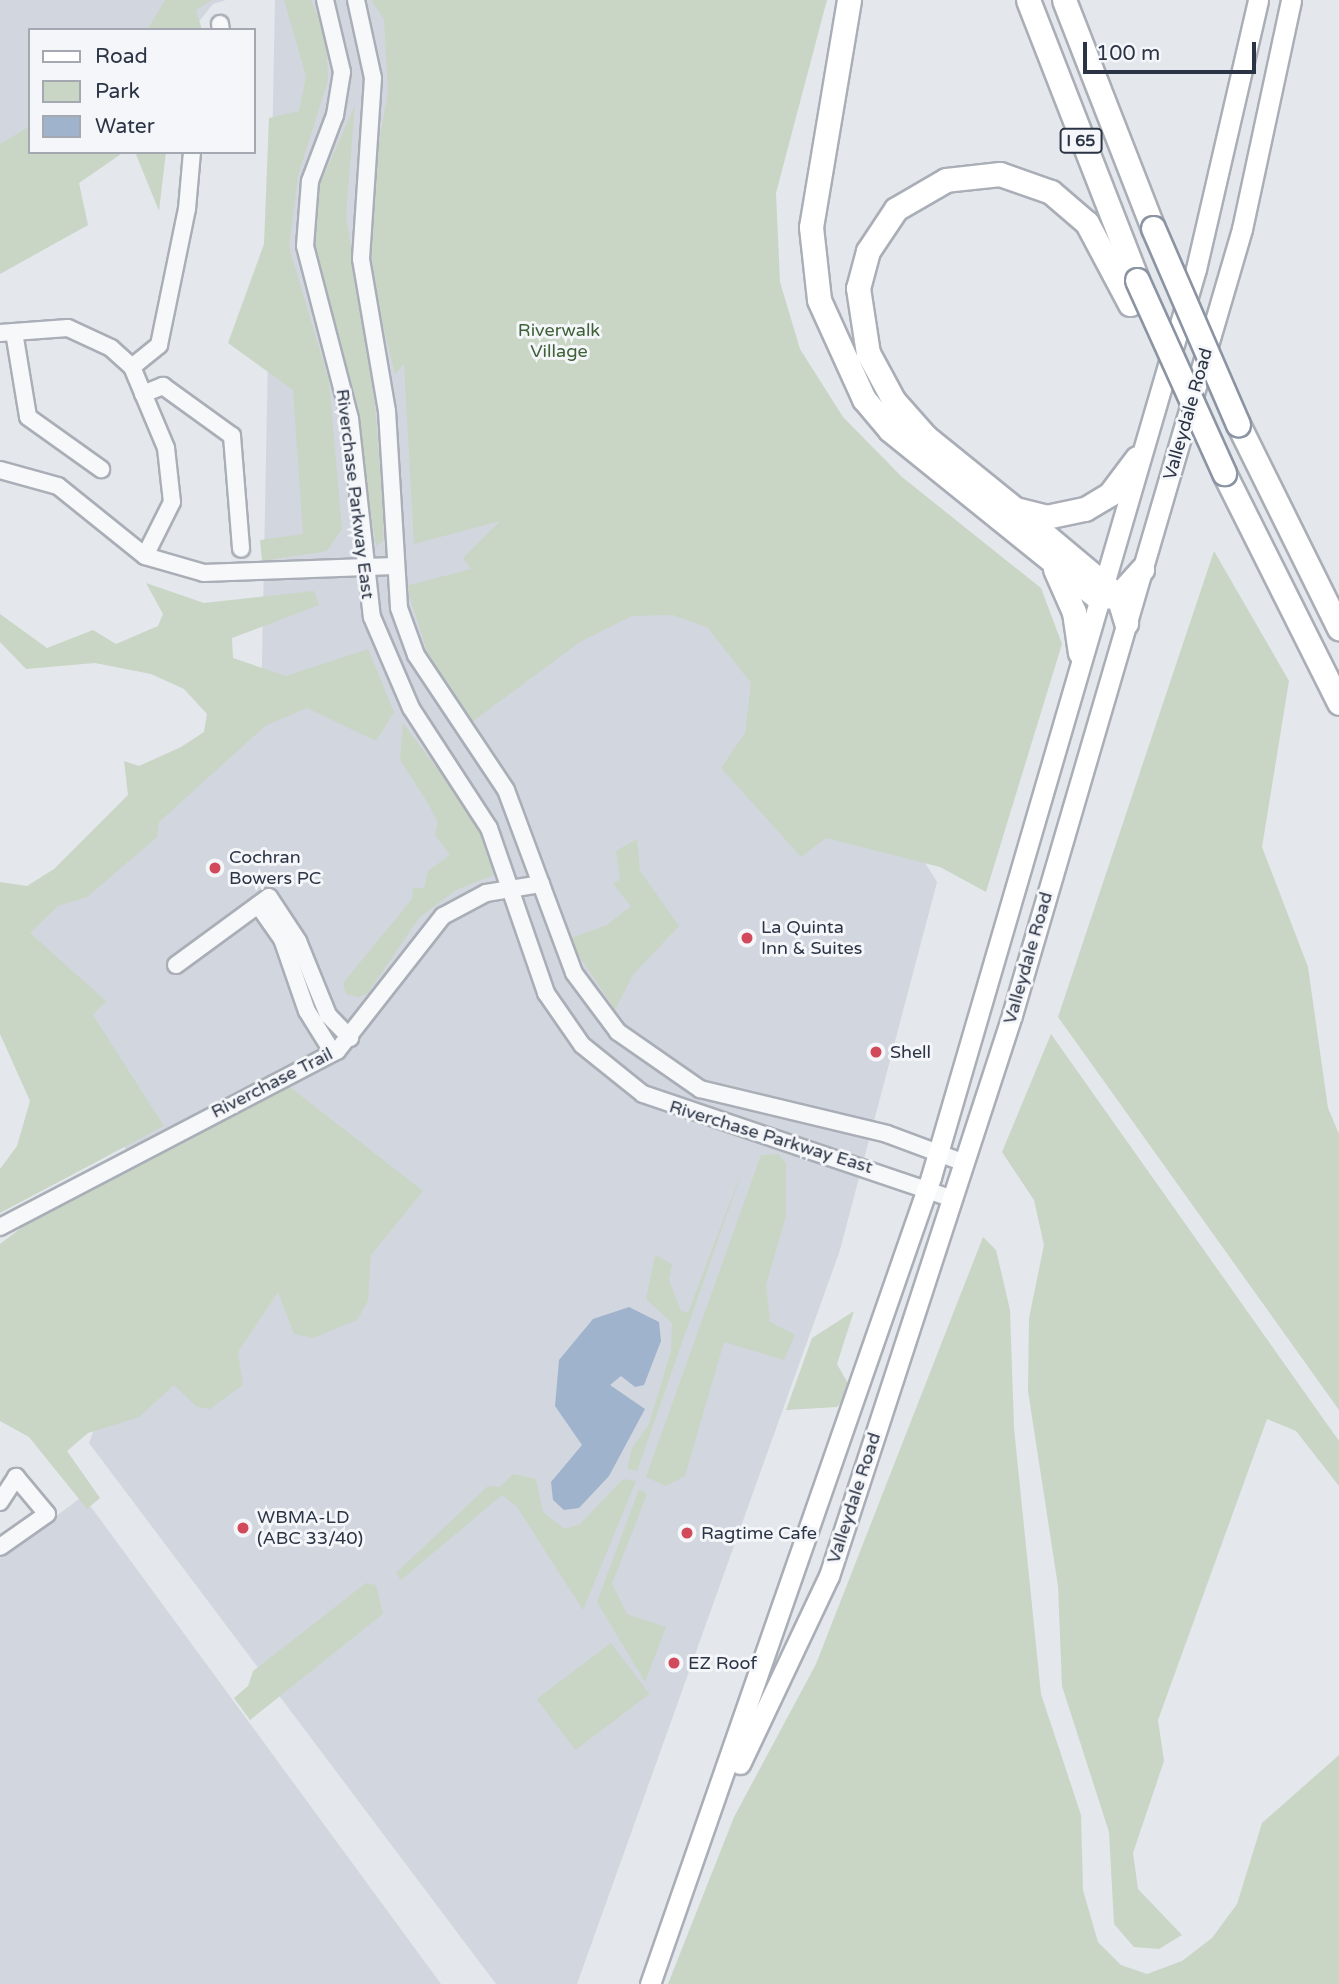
<!DOCTYPE html>
<style>
body{margin:0}
#map{position:relative;width:1339px;height:1984px;overflow:hidden;background:#e4e7ec;font-family:"Varela Round",sans-serif}
div>[style]{position:absolute}
[style*='--x']{left:calc(var(--x)*1px);top:calc(var(--y)*1px);width:calc(var(--w)*1px);rotate:calc(var(--a)*1deg)}
.built>*{inset:0;background:#d2d6de}
.green>*{inset:0;background:#c9d6c5;transform-origin:0 0}
.water>*{inset:0;background:#9fb4cc}
.roads{filter:drop-shadow(2px 0 #a9aeb7) drop-shadow(-2px 0 #a9aeb7) drop-shadow(0 2px #a9aeb7) drop-shadow(0 -2px #a9aeb7)}
.minor>*{height:16px;margin:-8px;padding:0 8px;transform-origin:8px;border-radius:8px;background:#f7f8fa}
.major>*{height:19px;margin:-9.5px;padding:0 9.5px;transform-origin:9.5px;border-radius:9.5px;background:#fff}
.highway>*{height:23px;margin:-11.5px;padding:0 11.5px;transform-origin:11.5px;border-radius:11.5px;background:#fff}
.bridges{filter:drop-shadow(2px 0 #8b94a3) drop-shadow(-2px 0 #8b94a3) drop-shadow(0 2px #8b94a3) drop-shadow(0 -2px #8b94a3)}
.highway-bridge>*{height:23px;margin:-11.5px;padding:0 11.5px;transform-origin:11.5px;border-radius:11.5px;background:#fff}
.dots>*{width:19px;height:19px;translate:-50% -50%;box-sizing:border-box;border:4px solid #f4f6f9;border-radius:50%}
span{translate:-50% -50%;white-space:nowrap;text-align:center;line-height:1.15;-webkit-text-stroke:6px #f4f6f9;paint-order:stroke}
.shield-label span{padding:2px 5px;background:#f4f6f9;border:2px solid;border-radius:5px;-webkit-text-stroke-width:0}
.shield-label{font-size:16px;color:#2b3445;font-weight:700}
.park-label{font-size:18px;color:#3f6138}
.street-label{font-size:18px;color:#2b3445}
.poi-label{font-size:18px;color:#2b3445}
.left{translate:0 -50%;text-align:left}
.legend{position:absolute;left:28px;top:28px;width:228px;height:126px;box-sizing:border-box;background:#f4f6f9;border:2px solid #a4a8b1;margin:0;padding:9px 12px;list-style:none;font-size:21px;color:#2b3445}
.legend li{display:flex;align-items:center;gap:14px;height:35px}
.legend b{width:35px;border:2px solid #a4a8b1}
.scale{position:absolute;left:1083px;top:42px;width:173px;height:32px;box-sizing:border-box;border:4px solid #2b3445;border-top:0;padding-left:9px;font-size:21px;line-height:24px;white-space:nowrap;color:#2b3445;-webkit-text-stroke:5px #f4f6f9;paint-order:stroke}
</style>
<div id="map">
<div class="built">
<div style="clip-path:polygon(0 0,226px 0,213px 4px,192px 30px,30px 30px,30px 152px,0 221px)"></div>
<div style="clip-path:polygon(275px 0,682px 0,695px 492px,937px 882px,840px 1250px,577px 1984px,496px 1984px,89px 1443px,165px 1232px,23px 933px,261px 713px)"></div>
<div style="clip-path:polygon(83px 1496px,441px 1984px,0 1984px,0 1558px)"></div>
</div>
<div class="green">
<div style="clip-path:polygon(165px 0,212px 0,196px 10px,202px 30px,147px 30px)"></div>
<div style="clip-path:polygon(284px 0,311px 0,326px 34px,328px 80px,298px 176px,289px 247px,329px 381px,342px 529px,327px 551px,262px 561px,260px 540px,303px 534px,293px 390px,228px 343px,264px 244px,269px 118px,299px 111px,306px 76px)"></div>
<div style="clip-path:polygon(371px 0,827px 0,776px 193px,780px 282px,800px 349px,843px 417px,902px 477px,1041px 588px,1062px 644px,986px 892px,940px 867px,826px 838px,801px 857px,721px 768px,745px 733px,751px 683px,708px 628px,673px 615px,632px 616px,580px 642px,472px 722px,429px 657px,406px 586px,471px 569px,463px 558px,500px 521px,414px 544px,404px 364px,395px 374px,374px 289px,369px 200px,388px 92px,384px 19px)"></div>
<div style="clip-path:polygon(355px 105px,346px 214px,374px 396px,384px 514px,383px 541px,376px 546px,355px 409px,312px 241px,317px 191px)"></div>
<div style="clip-path:polygon(30px 126px,30px 152px,124px 152px,79px 183px,88px 225px,0 274px,0 144px)"></div>
<div style="clip-path:polygon(135px 152px,166px 152px,159px 211px)"></div>
<div style="clip-path:polygon(1214px 551px,1289px 681px,1262px 847px,1308px 967px,1328px 1108px,1339px 1134px,1339px 1410px,1058px 1017px)"></div>
<div style="clip-path:polygon(146px 583px,204px 603px,314px 591px,319px 605px,232px 638px,233px 658px,286px 676px,368px 649px,394px 712px,376px 741px,307px 708px,265px 726px,159px 822px,157px 837px,87px 897px,58px 906px,30px 933px,106px 1001px,93px 1015px,164px 1126px,0 1213px,0 1169px,17px 1146px,30px 1101px,0 1034px,0 882px,27px 886px,54px 869px,128px 795px,124px 761px,139px 766px,181px 747px,204px 732px,207px 714px,184px 689px,151px 674px,95px 663px,26px 669px,0 642px,0 614px,47px 648px,93px 630px,116px 644px,158px 626px,163px 614px)"></div>
<div style="clip-path:polygon(403px 723px,479px 825px,494px 875px,456px 890px,419px 918px,368px 993px,358px 997px,346px 994px,343px 983px,412px 899px,413px 888px,424px 888px,428px 871px,450px 855px,435px 835px,438px 823px,429px 805px,400px 760px)"></div>
<div style="clip-path:polygon(637px 839px,640px 871px,679px 926px,633px 975px,615px 1010px,568px 939px,607px 925px,631px 906px,613px 884px,620px 879px,616px 851px)"></div>
<div style="clip-path:polygon(1051px 1034px,1339px 1441px,1339px 1486px,1296px 1431px,1267px 1419px,1158px 1720px,1164px 1761px,1133px 1853px,1138px 1889px,1182px 1935px,1159px 1949px,1134px 1947px,1114px 1924px,1109px 1832px,1062px 1686px,1058px 1586px,1028px 1391px,1029px 1318px,1044px 1245px,1034px 1200px,1002px 1152px)"></div>
<div style="clip-path:polygon(286px 1084px,423px 1191px,371px 1255px,368px 1301px,357px 1320px,313px 1338px,294px 1334px,278px 1292px,238px 1352px,243px 1385px,210px 1409px,197px 1407px,174px 1385px,139px 1417px,88px 1433px,67px 1451px,100px 1498px,87px 1509px,29px 1437px,0 1421px,0 1244px,59px 1199px)"></div>
<div style="clip-path:polygon(778px 1154px,786px 1163px,786px 1216px,766px 1285px,770px 1322px,795px 1335px,784px 1360px,724px 1342px,685px 1476px,666px 1486px,646px 1477px,761px 1155px)"></div>
<div style="clip-path:polygon(746px 1160px,637px 1471px,627px 1469px,632px 1448px,649px 1424px,671px 1351px,672px 1323px,646px 1299px,655px 1255px,672px 1264px,669px 1280px,681px 1311px,688px 1313px)"></div>
<div style="clip-path:polygon(983px 1237px,996px 1250px,1010px 1310px,1014px 1428px,1041px 1694px,1081px 1815px,1083px 1890px,1098px 1942px,1121px 1965px,1147px 1974px,1182px 1961px,1212px 1938px,1237px 1904px,1262px 1823px,1339px 1755px,1339px 1984px,668px 1984px,734px 1817px,816px 1664px)"></div>
<div style="clip-path:polygon(854px 1311px,837px 1364px,850px 1387px,845px 1398px,837px 1407px,786px 1410px,812px 1338px)"></div>
<div style="clip-path:polygon(513px 1474px,536px 1479px,543px 1512px,565px 1529px,580px 1524px,623px 1479px,636px 1481px,583px 1610px,517px 1507px,502px 1495px,401px 1580px,396px 1573px,488px 1486px,500px 1487px)"></div>
<div style="clip-path:polygon(639px 1489px,647px 1494px,612px 1584px,627px 1614px,666px 1627px,645px 1682px,597px 1602px)"></div>
<div style="clip-path:polygon(366px 1583px,376px 1585px,383px 1614px,250px 1720px,234px 1698px,248px 1686px,253px 1671px)"></div>
<div style="left:611px;top:1643px;width:64px;height:93px;rotate:53deg"></div>
</div>
<div class="water">
<div style="clip-path:polygon(629px 1307px,659px 1322px,661px 1341px,644px 1385px,635px 1387px,621px 1376px,610px 1385px,645px 1409px,609px 1476px,579px 1508px,564px 1510px,553px 1500px,551px 1482px,582px 1445px,555px 1406px,559px 1360px,593px 1319px)"></div>
</div>
<div class="roads">
<div class="minor">
<div style="--x:325;--y:0;--w:74;--a:76.7"></div>
<div style="--x:342;--y:72;--w:44;--a:99.2"></div>
<div style="--x:335;--y:115;--w:71;--a:110.7"></div>
<div style="--x:310;--y:181;--w:65;--a:94.4"></div>
<div style="--x:305;--y:246;--w:179;--a:75.4"></div>
<div style="--x:350;--y:419;--w:199;--a:83.7"></div>
<div style="--x:372;--y:617;--w:99;--a:66.8"></div>
<div style="--x:411;--y:708;--w:143;--a:57"></div>
<div style="--x:489;--y:828;--w:175;--a:70.9"></div>
<div style="--x:546;--y:993;--w:63;--a:55.3"></div>
<div style="--x:582;--y:1045;--w:78;--a:38.8"></div>
<div style="--x:643;--y:1094;--w:328;--a:18.7"></div>
<div style="--x:356;--y:0;--w:80;--a:77.7"></div>
<div style="--x:373;--y:78;--w:181;--a:93.8"></div>
<div style="--x:361;--y:259;--w:154;--a:80.3"></div>
<div style="--x:387;--y:411;--w:197;--a:86.5"></div>
<div style="--x:399;--y:608;--w:50;--a:70.1"></div>
<div style="--x:416;--y:655;--w:162;--a:56.3"></div>
<div style="--x:506;--y:790;--w:195;--a:69.6"></div>
<div style="--x:574;--y:973;--w:74;--a:53.3"></div>
<div style="--x:618;--y:1032;--w:100;--a:34.8"></div>
<div style="--x:700;--y:1089;--w:192;--a:13.5"></div>
<div style="--x:887;--y:1134;--w:83;--a:20.4"></div>
<div style="--x:220;--y:24;--w:6;--a:81"></div>
<div style="--x:14;--y:332;--w:86;--a:80.6"></div>
<div style="--x:28;--y:417;--w:90;--a:35.5"></div>
<div style="--x:0;--y:333;--w:68;--a:-4.2"></div>
<div style="--x:68;--y:328;--w:47;--a:24.9"></div>
<div style="--x:111;--y:348;--w:28;--a:42"></div>
<div style="--x:132;--y:367;--w:88;--a:67.2"></div>
<div style="--x:166;--y:448;--w:54;--a:83.7"></div>
<div style="--x:172;--y:502;--w:60;--a:116.6"></div>
<div style="--x:132;--y:367;--w:35;--a:-39"></div>
<div style="--x:159;--y:345;--w:139;--a:-78.4"></div>
<div style="--x:187;--y:209;--w:57;--a:-85"></div>
<div style="--x:143;--y:394;--w:22;--a:-22"></div>
<div style="--x:163;--y:386;--w:85;--a:35.9"></div>
<div style="--x:232;--y:436;--w:113;--a:85.4"></div>
<div style="--x:0;--y:470;--w:60;--a:15.4"></div>
<div style="--x:58;--y:486;--w:112;--a:38.8"></div>
<div style="--x:145;--y:556;--w:61;--a:16.1"></div>
<div style="--x:204;--y:573;--w:189;--a:-2.1"></div>
<div style="--x:258;--y:905;--w:42;--a:54.8"></div>
<div style="--x:282;--y:939;--w:76;--a:70.9"></div>
<div style="--x:307;--y:1011;--w:49;--a:58.2"></div>
<div style="--x:176;--y:965;--w:115;--a:-36.2"></div>
<div style="--x:269;--y:897;--w:53;--a:56.6"></div>
<div style="--x:298;--y:941;--w:80;--a:67.9"></div>
<div style="--x:328;--y:1015;--w:32;--a:46"></div>
<div style="--x:0;--y:1227;--w:380;--a:-27.6"></div>
<div style="--x:337;--y:1051;--w:172;--a:-51.9"></div>
<div style="--x:443;--y:916;--w:49;--a:-28.1"></div>
<div style="--x:486;--y:893;--w:56;--a:-9.3"></div>
<div style="--x:0;--y:1502;--w:30;--a:-57"></div>
<div style="--x:16;--y:1477;--w:48;--a:50"></div>
<div style="--x:47;--y:1514;--w:57;--a:144.9"></div>
</div>
<div class="major">
<div style="--x:740;--y:1764;--w:208;--a:-64.7"></div>
<div style="--x:829;--y:1576;--w:590;--a:-71.93"></div>
<div style="--x:1012;--y:1015;--w:819;--a:-73.69"></div>
<div style="--x:1242;--y:229;--w:234;--a:-77.9"></div>
<div style="--x:650;--y:1984;--w:855;--a:-70.8"></div>
<div style="--x:931;--y:1177;--w:946;--a:-73.73"></div>
<div style="--x:1196;--y:269;--w:276;--a:-77"></div>
</div>
<div class="highway">
<div style="--x:849;--y:0;--w:230;--a:99.5"></div>
<div style="--x:811;--y:227;--w:73;--a:83.7"></div>
<div style="--x:819;--y:300;--w:109;--a:65.6"></div>
<div style="--x:864;--y:399;--w:40;--a:50"></div>
<div style="--x:890;--y:430;--w:266;--a:38.9"></div>
<div style="--x:1097;--y:597;--w:21;--a:-3"></div>
<div style="--x:1118;--y:596;--w:36;--a:-48"></div>
<div style="--x:1028;--y:0;--w:300;--a:68.7"></div>
<div style="--x:1064;--y:0;--w:245;--a:68.7"></div>
<div style="--x:1130;--y:304;--w:92;--a:-118"></div>
<div style="--x:1087;--y:223;--w:48;--a:-139.3"></div>
<div style="--x:1051;--y:192;--w:54;--a:-160.6"></div>
<div style="--x:1000;--y:174;--w:54;--a:173.7"></div>
<div style="--x:946;--y:180;--w:58;--a:149.9"></div>
<div style="--x:896;--y:209;--w:50;--a:123.7"></div>
<div style="--x:868;--y:251;--w:38;--a:105"></div>
<div style="--x:858;--y:288;--w:66;--a:81.3"></div>
<div style="--x:868;--y:353;--w:55;--a:61.6"></div>
<div style="--x:894;--y:401;--w:48;--a:48.4"></div>
<div style="--x:926;--y:437;--w:114;--a:39"></div>
<div style="--x:1015;--y:509;--w:32;--a:14"></div>
<div style="--x:1046;--y:517;--w:40;--a:-12"></div>
<div style="--x:1085;--y:509;--w:29;--a:-31"></div>
<div style="--x:1110;--y:494;--w:45;--a:-53.1"></div>
<div style="--x:1238;--y:424;--w:228;--a:63.7"></div>
<div style="--x:1224;--y:473;--w:257;--a:63.4"></div>
<div style="--x:1019;--y:513;--w:129;--a:40"></div>
<div style="--x:1118;--y:596;--w:28;--a:73"></div>
<div style="--x:1055;--y:569;--w:47;--a:66.2"></div>
<div style="--x:1074;--y:612;--w:41;--a:81.7"></div>
</div>
</div>
<div class="bridges">
<div class="highway-bridge">
<div style="--x:1153;--y:228;--w:214;--a:66.6"></div>
<div style="--x:1137;--y:280;--w:212;--a:65.7"></div>
</div>
</div>
<div class="dots">
<div style="left:215px;top:868px;background:#d1495b"></div>
<div style="left:747px;top:938px;background:#d1495b"></div>
<div style="left:876px;top:1052px;background:#d1495b"></div>
<div style="left:243px;top:1528px;background:#d1495b"></div>
<div style="left:687px;top:1533px;background:#d1495b"></div>
<div style="left:674px;top:1663px;background:#d1495b"></div>
</div>
<div class="shield-label">
<span style="left:1081px;top:141px">I 65</span>
</div>
<div class="park-label">
<span style="left:559px;top:341px">Riverwalk<br>Village</span>
</div>
<div class="street-label">
<span style="left:1188px;top:414px;rotate:-74deg">Valleydale Road</span>
<span style="left:355px;top:494px;rotate:83deg">Riverchase Parkway East</span>
<span style="left:1028px;top:958px;rotate:-74deg">Valleydale Road</span>
<span style="left:272px;top:1083px;rotate:-27deg">Riverchase Trail</span>
<span style="left:771px;top:1137px;rotate:17deg">Riverchase Parkway East</span>
<span style="left:854px;top:1498px;rotate:-72deg">Valleydale Road</span>
</div>
<div class="poi-label">
<span class="left" style="left:229px;top:868px">Cochran<br>Bowers PC</span>
<span class="left" style="left:761px;top:938px">La Quinta<br>Inn &amp; Suites</span>
<span class="left" style="left:890px;top:1052px">Shell</span>
<span class="left" style="left:257px;top:1528px">WBMA-LD<br>(ABC 33/40)</span>
<span class="left" style="left:701px;top:1533px">Ragtime Cafe</span>
<span class="left" style="left:688px;top:1663px">EZ Roof</span>
</div>
<ul class="legend">
<li><b style="height:9px;background:#fff"></b>Road</li>
<li><b style="height:19px;background:#c9d6c5"></b>Park</li>
<li><b style="height:19px;background:#9fb4cc"></b>Water</li>
</ul>
<div class="scale">100 m</div>
</div>
